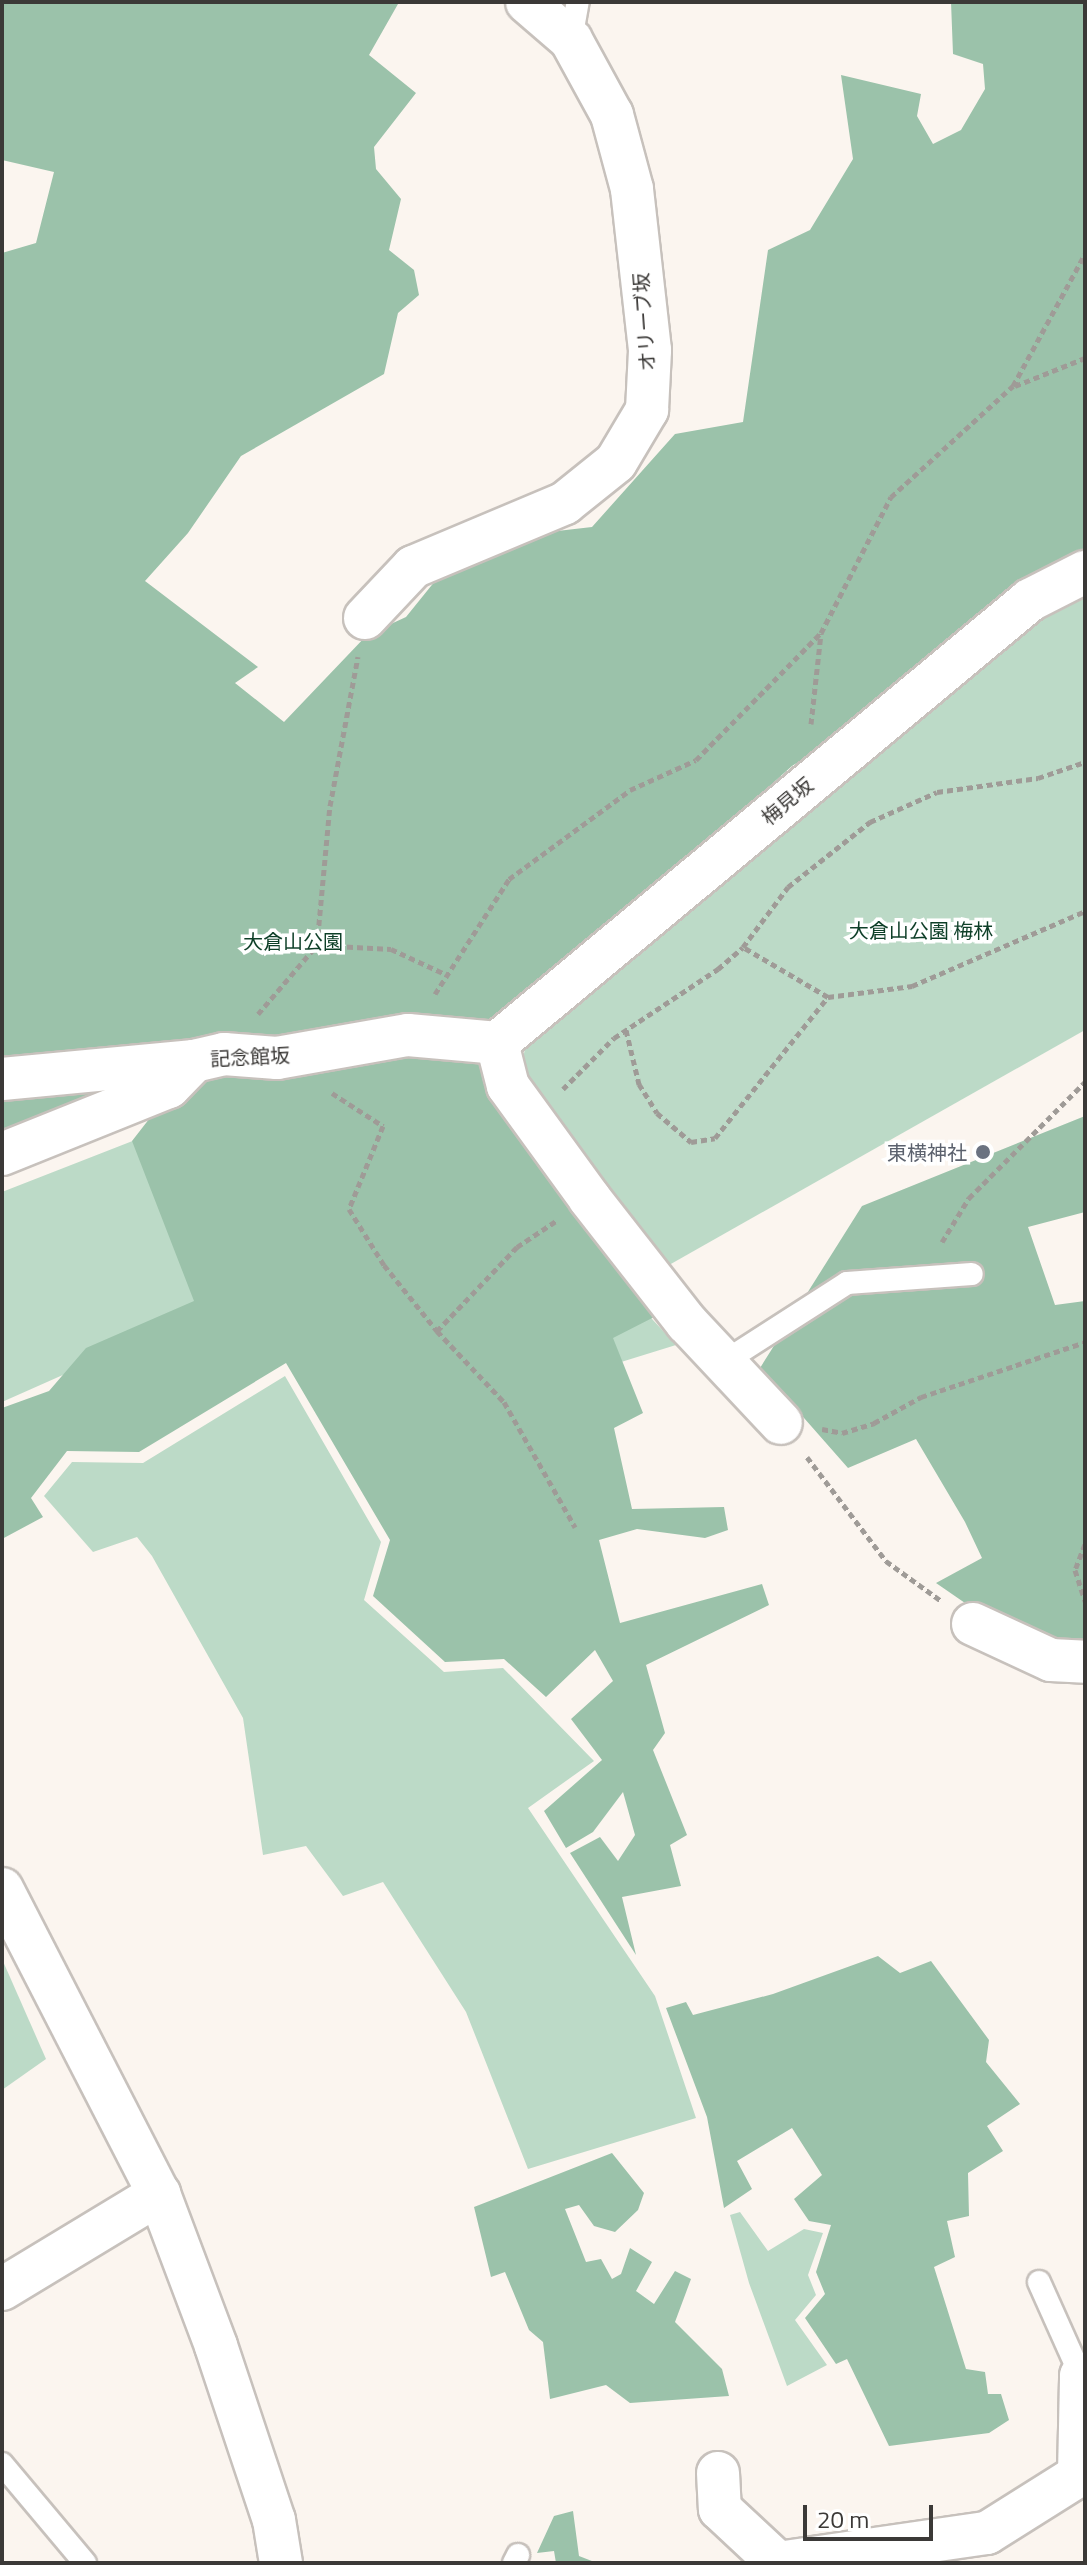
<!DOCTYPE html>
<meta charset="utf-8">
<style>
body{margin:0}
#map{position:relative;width:1087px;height:2565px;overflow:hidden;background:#fbf5ef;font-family:"Titillium Web","Noto Sans JP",sans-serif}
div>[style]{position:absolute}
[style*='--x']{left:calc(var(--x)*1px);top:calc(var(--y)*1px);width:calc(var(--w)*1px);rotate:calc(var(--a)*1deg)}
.green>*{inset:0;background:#bcdac7}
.forest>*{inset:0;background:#9bc2aa}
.path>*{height:5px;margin-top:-2.5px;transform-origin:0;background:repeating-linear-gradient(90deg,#9f9b97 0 6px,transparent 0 10px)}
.roads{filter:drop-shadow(2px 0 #c7c1bc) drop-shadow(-2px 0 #c7c1bc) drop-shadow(0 2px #c7c1bc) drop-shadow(0 -2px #c7c1bc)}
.service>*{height:22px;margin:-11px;padding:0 11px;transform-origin:11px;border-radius:11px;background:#fff}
.minor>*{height:42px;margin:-21px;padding:0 21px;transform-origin:21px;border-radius:21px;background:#fff}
.dots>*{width:22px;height:22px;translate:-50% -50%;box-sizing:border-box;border:4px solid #fff;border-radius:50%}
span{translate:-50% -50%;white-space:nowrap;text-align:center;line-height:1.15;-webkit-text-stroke:7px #fff;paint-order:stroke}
.street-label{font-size:20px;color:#3b3937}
.park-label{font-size:20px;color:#0e3f28}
.worship-label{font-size:20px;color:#5b616d}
.right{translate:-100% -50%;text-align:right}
.frame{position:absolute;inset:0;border:4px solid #3b3937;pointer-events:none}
.scale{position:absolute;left:803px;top:2505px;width:130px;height:36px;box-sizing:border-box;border:4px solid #3b3937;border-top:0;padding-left:10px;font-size:24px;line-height:28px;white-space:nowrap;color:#3b3937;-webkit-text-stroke:6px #fff;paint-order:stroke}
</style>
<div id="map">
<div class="green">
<div style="clip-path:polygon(1085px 594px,1085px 1030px,662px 1269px,518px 1087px,527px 1037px,1027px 623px)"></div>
<div style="clip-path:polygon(423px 1070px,676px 1345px,605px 1367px,261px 1287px,2px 1402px,2px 1192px,153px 1133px)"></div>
<div style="clip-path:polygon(285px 1376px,381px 1542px,364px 1600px,444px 1672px,503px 1668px,594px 1761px,528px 1808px,655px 1996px,696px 2118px,528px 2169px,466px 2012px,383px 1882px,343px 1896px,306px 1846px,263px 1855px,243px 1718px,152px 1556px,137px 1537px,93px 1552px,44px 1496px,72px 1462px,143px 1463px)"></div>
<div style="clip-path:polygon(2px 1959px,46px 2059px,2px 2090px)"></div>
<div style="clip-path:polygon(740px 2212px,768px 2251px,804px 2229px,823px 2233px,808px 2275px,816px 2295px,795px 2320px,827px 2365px,787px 2386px,749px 2283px,730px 2215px)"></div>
</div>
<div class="forest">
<div style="clip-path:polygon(2px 2px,398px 4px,369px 55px,416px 93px,374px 147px,376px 169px,401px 199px,389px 250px,414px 270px,419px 295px,398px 313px,384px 374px,241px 456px,188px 533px,145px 581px,258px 667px,235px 683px,284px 722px,367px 635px,406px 617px,452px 560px,514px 536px,592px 527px,675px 434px,743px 422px,768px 250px,810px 230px,853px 159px,841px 75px,921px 94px,917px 116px,933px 144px,961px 130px,985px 89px,983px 64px,953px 54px,951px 2px,1085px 2px,1085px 579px,792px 766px,492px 1034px,662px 1313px,613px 1338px,643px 1413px,614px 1428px,632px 1509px,724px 1507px,728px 1530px,705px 1538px,637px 1529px,599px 1540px,620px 1623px,762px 1584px,769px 1605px,646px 1665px,665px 1733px,653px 1750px,687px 1835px,670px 1845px,681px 1886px,622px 1897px,636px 1955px,570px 1853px,600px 1837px,618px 1861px,635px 1835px,623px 1792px,593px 1832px,566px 1848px,544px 1811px,602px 1760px,571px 1719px,613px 1681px,595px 1650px,546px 1697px,504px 1659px,445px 1662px,373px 1596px,390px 1540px,286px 1363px,139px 1452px,67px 1451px,31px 1498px,43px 1517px,2px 1539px,2px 1408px,49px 1391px,86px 1348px,194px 1301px,132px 1141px,153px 1114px,2px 1145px,2px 253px,36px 243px,54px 172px,2px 160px)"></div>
<div style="clip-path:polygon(1085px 1116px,1085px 1212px,1028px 1227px,1055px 1305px,1085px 1301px,1085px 1645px,1047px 1645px,994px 1623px,936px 1583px,982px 1558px,965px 1522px,916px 1439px,848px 1468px,760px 1368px,862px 1206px)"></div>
<div style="clip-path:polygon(878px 1956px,900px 1973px,931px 1961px,989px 2040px,986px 2062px,1020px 2104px,987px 2126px,1003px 2151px,968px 2173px,969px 2216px,947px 2221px,955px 2257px,934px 2267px,966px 2369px,985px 2372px,988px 2394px,1001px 2394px,1009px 2420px,989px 2433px,889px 2446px,847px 2359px,836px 2364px,805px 2318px,825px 2294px,816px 2272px,831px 2225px,809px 2221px,794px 2199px,822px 2175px,792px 2128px,737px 2161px,752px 2189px,724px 2208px,707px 2117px,666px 2008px,686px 2002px,693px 2015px,773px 1994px)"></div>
<div style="clip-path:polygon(612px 2153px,644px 2193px,638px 2210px,615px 2232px,594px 2226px,579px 2205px,565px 2209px,586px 2262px,601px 2259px,612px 2279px,621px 2274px,630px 2248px,652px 2262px,636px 2291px,654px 2304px,675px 2271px,691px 2279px,675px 2322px,722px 2369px,729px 2396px,630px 2403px,606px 2385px,550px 2399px,543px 2342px,529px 2330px,505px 2272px,491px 2277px,474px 2207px)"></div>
<div style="clip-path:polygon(573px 2511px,579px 2556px,597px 2563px,556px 2563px,554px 2551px,537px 2553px,554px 2516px)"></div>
</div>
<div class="path">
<div style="--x:1015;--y:386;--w:75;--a:-21.8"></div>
<div style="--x:811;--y:724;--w:91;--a:-83.7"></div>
<div style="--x:317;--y:945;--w:140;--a:-84.7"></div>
<div style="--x:330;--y:806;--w:152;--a:-79.4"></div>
<div style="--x:435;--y:994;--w:137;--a:-57.2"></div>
<div style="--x:509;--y:879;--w:150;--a:-36.3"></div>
<div style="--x:630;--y:790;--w:72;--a:-24.4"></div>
<div style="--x:696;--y:760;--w:178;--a:-45.5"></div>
<div style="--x:821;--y:633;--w:153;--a:-62.8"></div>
<div style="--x:891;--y:497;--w:165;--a:-42.3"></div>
<div style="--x:1013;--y:386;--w:150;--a:-61.4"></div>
<div style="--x:828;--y:997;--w:85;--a:-7.5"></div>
<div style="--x:912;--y:986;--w:189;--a:-23.4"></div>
<div style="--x:258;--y:1014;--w:91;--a:-49.5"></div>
<div style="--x:317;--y:945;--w:74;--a:3.1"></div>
<div style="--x:391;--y:949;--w:62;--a:24.9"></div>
<div style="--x:626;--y:1030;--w:56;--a:76.5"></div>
<div style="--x:639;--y:1084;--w:34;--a:58"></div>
<div style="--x:657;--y:1113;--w:45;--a:40.5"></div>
<div style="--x:691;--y:1142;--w:24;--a:-9"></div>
<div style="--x:715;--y:1138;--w:181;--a:-51.3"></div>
<div style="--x:828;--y:997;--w:99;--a:-149.5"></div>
<div style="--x:563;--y:1089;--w:72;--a:-45"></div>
<div style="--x:614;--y:1038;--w:125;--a:-33.6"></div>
<div style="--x:718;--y:969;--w:33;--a:-41"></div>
<div style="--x:743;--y:947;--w:75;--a:-53.1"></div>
<div style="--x:788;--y:887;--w:105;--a:-38.4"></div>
<div style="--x:870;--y:822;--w:73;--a:-24.1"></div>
<div style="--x:937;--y:792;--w:102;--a:-7.9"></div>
<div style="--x:1038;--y:778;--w:50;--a:-18.8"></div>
<div style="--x:332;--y:1093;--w:61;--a:32.9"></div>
<div style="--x:383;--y:1126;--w:90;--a:112.3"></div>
<div style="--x:349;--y:1209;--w:66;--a:58"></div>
<div style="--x:384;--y:1265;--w:85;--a:51.2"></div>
<div style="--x:437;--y:1331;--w:98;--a:46.7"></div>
<div style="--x:504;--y:1402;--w:144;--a:60.4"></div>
<div style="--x:942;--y:1242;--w:52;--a:-58.5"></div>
<div style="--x:969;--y:1198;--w:164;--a:-45"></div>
<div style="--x:437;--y:1331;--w:116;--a:-46.4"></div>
<div style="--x:517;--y:1247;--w:47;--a:-33.7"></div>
<div style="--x:822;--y:1429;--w:20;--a:11"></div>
<div style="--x:842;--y:1433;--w:34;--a:-17"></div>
<div style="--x:874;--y:1423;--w:54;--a:-29"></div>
<div style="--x:921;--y:1397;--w:173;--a:-18.5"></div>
<div style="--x:807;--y:1457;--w:131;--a:52.8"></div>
<div style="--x:886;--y:1561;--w:67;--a:35.8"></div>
<div style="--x:1085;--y:1544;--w:28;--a:111"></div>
<div style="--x:1075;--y:1570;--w:33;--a:72"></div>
</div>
<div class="roads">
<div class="service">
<div style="--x:571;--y:40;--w:39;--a:-80"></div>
<div style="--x:724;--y:1362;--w:146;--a:-32.7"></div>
<div style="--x:847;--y:1283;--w:125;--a:-4.1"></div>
<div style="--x:1039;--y:2282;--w:103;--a:65.9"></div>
<div style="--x:2;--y:2464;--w:129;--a:50"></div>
<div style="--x:514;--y:2563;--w:9;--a:-63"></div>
</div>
<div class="minor">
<div style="--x:365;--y:618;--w:70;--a:-46.7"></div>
<div style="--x:413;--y:567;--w:165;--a:-22.8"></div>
<div style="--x:565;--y:503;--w:65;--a:-38.8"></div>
<div style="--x:616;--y:462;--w:61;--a:-59.2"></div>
<div style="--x:647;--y:410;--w:60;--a:-87.1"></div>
<div style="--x:650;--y:350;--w:162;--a:-96.4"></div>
<div style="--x:632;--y:189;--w:77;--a:-105.1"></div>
<div style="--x:612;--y:115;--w:85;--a:-118.7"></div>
<div style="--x:571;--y:40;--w:58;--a:-139.2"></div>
<div style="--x:497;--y:1043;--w:693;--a:-39.73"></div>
<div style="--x:1030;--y:600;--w:62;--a:-27"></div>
<div style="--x:497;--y:1043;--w:44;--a:75.7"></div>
<div style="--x:508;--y:1086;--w:140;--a:54"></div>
<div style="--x:590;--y:1199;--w:157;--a:52"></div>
<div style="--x:687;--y:1323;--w:137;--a:46.8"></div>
<div style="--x:2;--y:1079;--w:193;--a:-5.4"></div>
<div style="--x:194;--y:1061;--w:31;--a:-13"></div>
<div style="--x:224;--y:1054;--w:53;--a:4.3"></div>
<div style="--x:277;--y:1058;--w:133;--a:-10"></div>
<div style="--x:408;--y:1035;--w:89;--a:5.1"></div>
<div style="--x:2;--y:1154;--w:180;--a:-21.9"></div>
<div style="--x:169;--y:1087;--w:36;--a:-46"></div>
<div style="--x:973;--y:1624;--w:86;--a:24.8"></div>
<div style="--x:1051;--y:1660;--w:34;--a:3"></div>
<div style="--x:2;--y:1889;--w:343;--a:62.8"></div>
<div style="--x:159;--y:2194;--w:162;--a:69.4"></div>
<div style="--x:216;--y:2346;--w:183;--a:71.6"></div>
<div style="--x:274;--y:2520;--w:44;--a:80.8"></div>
<div style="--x:2;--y:2289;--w:184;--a:-31.2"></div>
<div style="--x:718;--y:2473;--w:36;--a:87"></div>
<div style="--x:720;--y:2509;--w:79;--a:43"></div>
<div style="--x:778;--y:2563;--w:211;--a:-8.2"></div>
<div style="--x:987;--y:2533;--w:109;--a:-32.2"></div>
<div style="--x:1079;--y:2475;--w:99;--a:-88.8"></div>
<div style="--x:1081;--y:2376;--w:4;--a:-27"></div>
</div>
</div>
<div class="dots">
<div style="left:983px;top:1152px;background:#6b7280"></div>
</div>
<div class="street-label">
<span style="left:644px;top:322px;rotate:-94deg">オリーブ坂</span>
<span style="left:787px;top:801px;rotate:-40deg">梅見坂</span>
<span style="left:250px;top:1057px;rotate:-3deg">記念館坂</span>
</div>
<div class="park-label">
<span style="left:921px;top:930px">大倉山公園 梅林</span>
<span style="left:293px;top:941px">大倉山公園</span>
</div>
<div class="worship-label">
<span class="right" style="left:967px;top:1152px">東横神社</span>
</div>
<div class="frame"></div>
<div class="scale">20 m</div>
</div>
